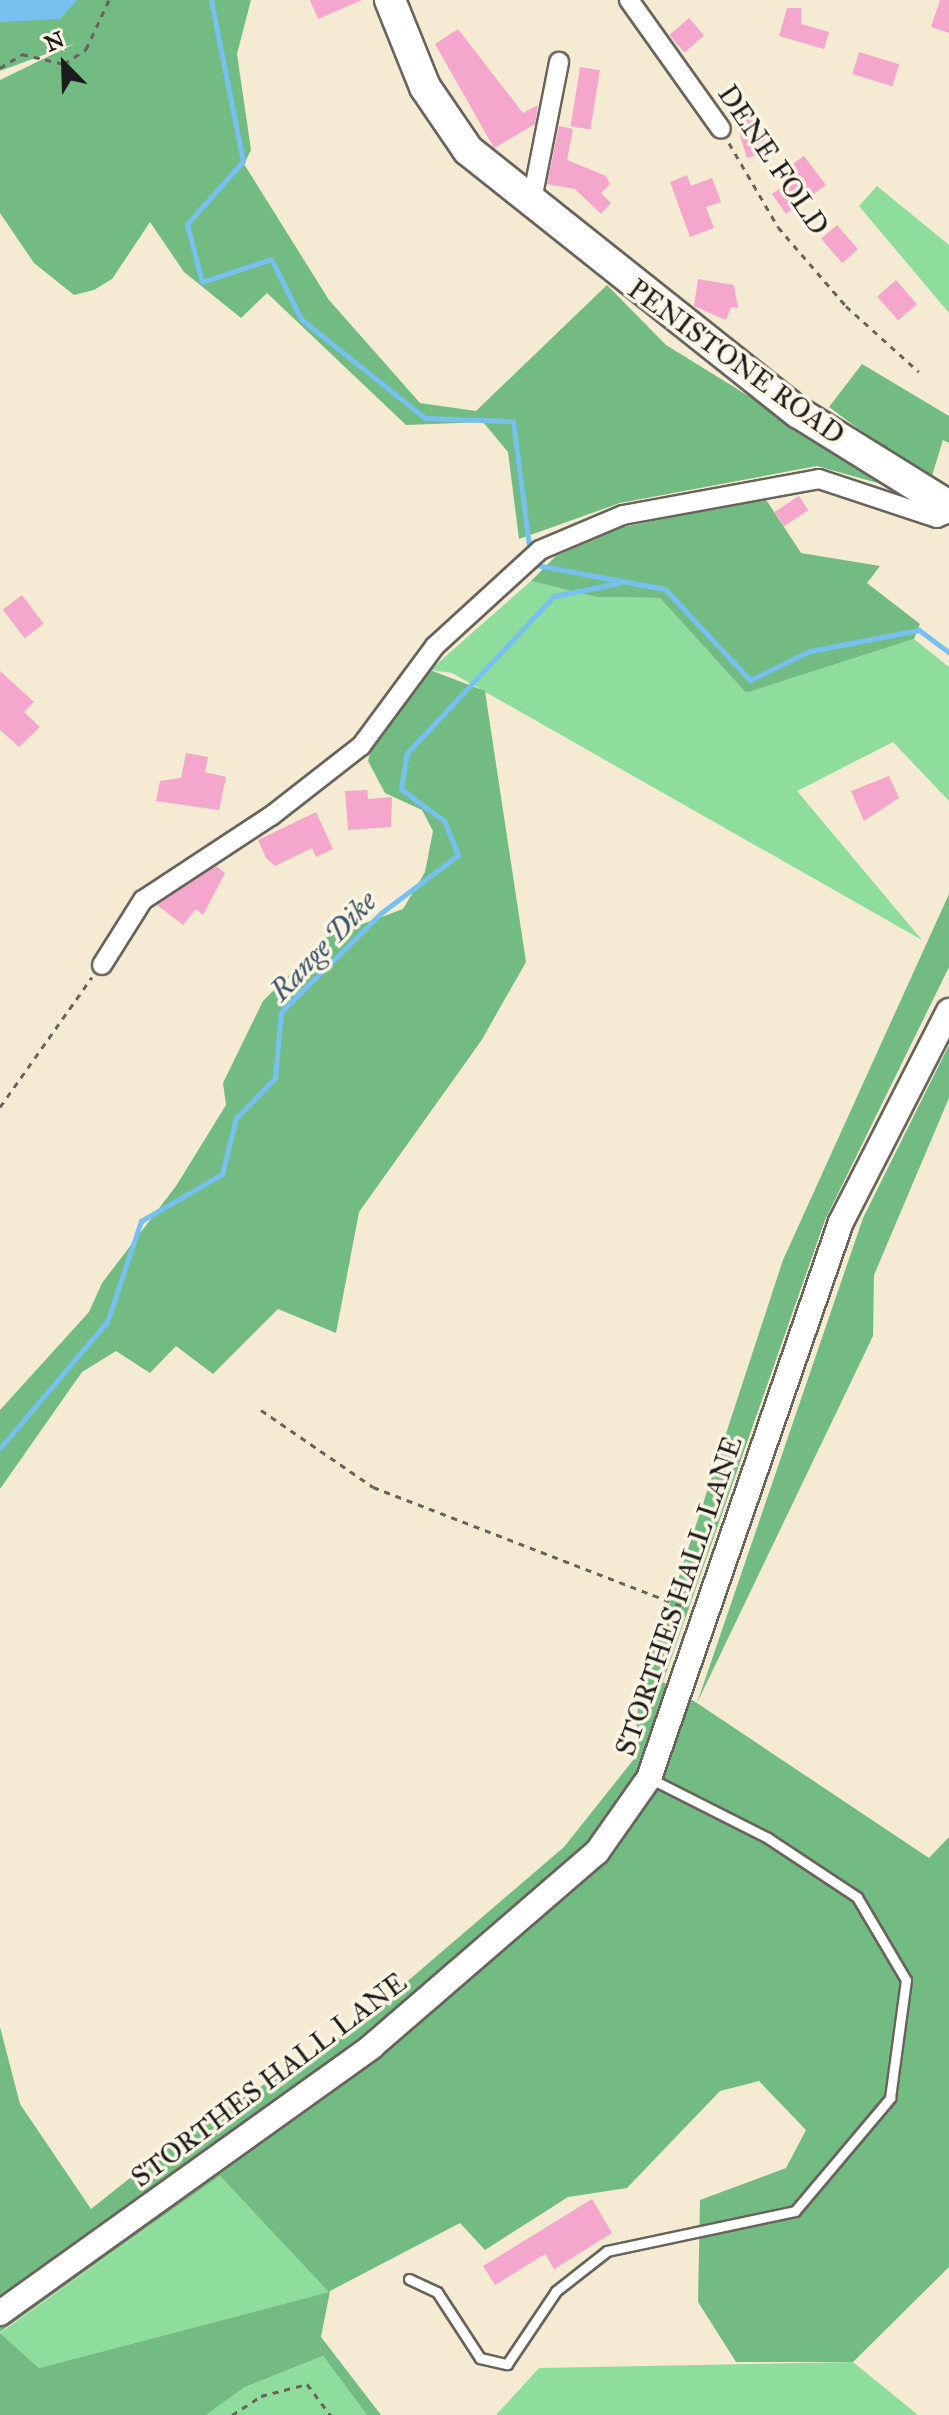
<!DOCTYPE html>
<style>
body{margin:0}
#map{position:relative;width:949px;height:2415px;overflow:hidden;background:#f5ebd3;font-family:"IM FELL Great Primer",serif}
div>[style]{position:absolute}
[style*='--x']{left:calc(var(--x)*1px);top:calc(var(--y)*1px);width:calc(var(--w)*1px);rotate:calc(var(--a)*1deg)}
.green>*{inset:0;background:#8edd9c}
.forest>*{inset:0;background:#72bc84}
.water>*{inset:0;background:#77c0ef}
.stream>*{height:5px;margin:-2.5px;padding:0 2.5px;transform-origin:2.5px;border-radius:2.5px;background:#77c0ef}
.building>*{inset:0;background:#f4a6cc;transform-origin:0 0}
.path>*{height:3px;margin-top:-1.5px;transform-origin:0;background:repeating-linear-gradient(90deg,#68645c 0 6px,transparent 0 12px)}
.roads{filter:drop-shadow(2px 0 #68645c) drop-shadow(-2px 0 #68645c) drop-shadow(0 2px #68645c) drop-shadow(0 -2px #68645c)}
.service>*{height:9px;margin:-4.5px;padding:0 4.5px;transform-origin:4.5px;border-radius:4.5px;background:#fff}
.minor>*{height:18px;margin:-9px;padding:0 9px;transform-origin:9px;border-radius:9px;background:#fff}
.tertiary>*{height:24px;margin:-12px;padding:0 12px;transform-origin:12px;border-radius:12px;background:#fff}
.trunk>*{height:30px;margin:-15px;padding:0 15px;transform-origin:15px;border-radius:15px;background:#fff}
span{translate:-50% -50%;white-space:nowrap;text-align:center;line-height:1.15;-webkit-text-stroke:7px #fcf5e5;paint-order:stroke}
.street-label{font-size:28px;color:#1c1c1c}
.water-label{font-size:30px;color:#3c5566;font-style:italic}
.north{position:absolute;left:24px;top:24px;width:80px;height:80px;-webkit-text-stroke:6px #fcf5e5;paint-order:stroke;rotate:337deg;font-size:22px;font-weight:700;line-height:32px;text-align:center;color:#1c1c1c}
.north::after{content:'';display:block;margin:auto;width:28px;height:36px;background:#1c1c1c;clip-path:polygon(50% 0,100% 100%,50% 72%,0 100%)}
</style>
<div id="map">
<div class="green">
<div style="clip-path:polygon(877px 186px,949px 245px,949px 313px,859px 206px)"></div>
<div style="clip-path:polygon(531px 581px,596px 597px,660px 598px,746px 693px,914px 639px,949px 667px,949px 801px,893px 742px,797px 791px,922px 940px,452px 673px,430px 670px)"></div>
<div style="clip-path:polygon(220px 2176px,330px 2292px,39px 2368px,0 2333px)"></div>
<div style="clip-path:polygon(323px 2356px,367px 2415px,206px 2415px,245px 2387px)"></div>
<div style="clip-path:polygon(853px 2362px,918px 2415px,496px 2415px,539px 2368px)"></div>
</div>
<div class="forest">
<div style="clip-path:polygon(0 0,251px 0,237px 54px,251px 150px,244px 164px,329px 300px,420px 403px,476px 411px,607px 285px,666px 345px,899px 489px,817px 466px,620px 503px,519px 539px,508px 452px,483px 422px,406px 425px,267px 293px,241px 318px,184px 272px,150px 222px,112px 279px,94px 290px,74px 295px,34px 263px,0 213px,0 80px,76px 43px,0 71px)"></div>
<div style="clip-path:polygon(862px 364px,949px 416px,949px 443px,943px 440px,930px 482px,829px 407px)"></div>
<div style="clip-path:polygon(765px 498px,801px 553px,880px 566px,867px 583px,920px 624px,914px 639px,746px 693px,660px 598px,596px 597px,531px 581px,556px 556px,623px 527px)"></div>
<div style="clip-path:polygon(430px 670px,485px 691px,526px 962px,481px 1041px,359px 1212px,336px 1333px,278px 1309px,213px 1374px,176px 1346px,150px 1373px,116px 1351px,82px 1372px,0 1489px,0 1410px,89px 1312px,102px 1283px,176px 1186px,226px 1105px,223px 1083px,263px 1001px,327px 937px,403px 909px,425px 872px,433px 831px,422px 810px,385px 793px,368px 761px,374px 736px)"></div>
<div style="clip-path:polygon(949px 894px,949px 967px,825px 1220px,663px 1682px,697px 1703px,863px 1218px,949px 1045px,949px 1098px,874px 1275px,873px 1336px,697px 1703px,929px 1858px,949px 1837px,949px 2267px,853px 2362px,736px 2362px,698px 2302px,700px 2200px,786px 2168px,806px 2130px,759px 2081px,720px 2091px,627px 2188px,568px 2197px,485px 2250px,460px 2223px,330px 2291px,321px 2337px,381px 2415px,367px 2415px,323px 2356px,245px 2387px,206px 2415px,0 2415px,0 2333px,39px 2368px,329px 2292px,220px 2176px,0 2332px,0 2027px,20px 2104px,91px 2209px,183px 2136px,354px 2027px,564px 1847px,634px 1759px,641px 1668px,672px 1598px,783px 1260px)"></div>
</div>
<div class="water">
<div style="clip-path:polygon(0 0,77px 0,60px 19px,0 22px)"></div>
</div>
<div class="stream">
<div style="--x:211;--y:0;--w:164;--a:78.8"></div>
<div style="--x:243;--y:161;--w:84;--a:131.6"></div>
<div style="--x:187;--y:224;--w:60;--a:75.5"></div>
<div style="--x:202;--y:282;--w:73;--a:-18.4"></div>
<div style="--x:271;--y:259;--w:67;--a:63.4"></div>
<div style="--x:301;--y:319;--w:159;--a:38.6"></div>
<div style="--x:425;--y:418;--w:88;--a:2"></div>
<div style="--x:513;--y:421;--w:134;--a:82.7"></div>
<div style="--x:531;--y:564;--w:136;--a:10.6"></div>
<div style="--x:665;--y:589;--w:125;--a:47"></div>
<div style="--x:750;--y:680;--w:67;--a:-25.8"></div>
<div style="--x:810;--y:651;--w:111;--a:-10.9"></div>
<div style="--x:919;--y:630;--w:38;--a:37"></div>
<div style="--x:0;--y:1448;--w:165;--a:-49.7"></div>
<div style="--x:107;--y:1322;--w:107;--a:-71.4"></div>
<div style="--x:141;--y:1221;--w:94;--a:-30.1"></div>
<div style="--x:222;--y:1174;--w:58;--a:-76"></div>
<div style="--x:236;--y:1118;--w:56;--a:-45.7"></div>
<div style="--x:275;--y:1078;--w:66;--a:-84.8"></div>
<div style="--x:281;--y:1012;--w:141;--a:-44.7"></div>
<div style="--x:381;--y:913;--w:96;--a:-37"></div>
<div style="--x:458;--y:855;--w:37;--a:-112"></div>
<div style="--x:444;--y:821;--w:54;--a:-143.3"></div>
<div style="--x:401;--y:789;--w:36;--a:-81"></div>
<div style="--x:407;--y:753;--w:215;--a:-46.9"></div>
<div style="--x:554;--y:596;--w:66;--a:-11.3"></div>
</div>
<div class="building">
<div style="clip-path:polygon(310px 0,362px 0,318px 19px)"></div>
<div style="clip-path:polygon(940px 0,949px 0,949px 33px,931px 27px)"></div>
<div style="clip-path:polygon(787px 8px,801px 8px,801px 24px,829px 32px,824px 49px,779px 36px)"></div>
<div style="left:689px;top:18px;width:23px;height:26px;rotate:49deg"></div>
<div style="clip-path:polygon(458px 29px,523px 113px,538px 105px,535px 124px,494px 148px,435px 44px)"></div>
<div style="left:859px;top:52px;width:42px;height:23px;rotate:17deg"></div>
<div style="left:580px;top:67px;width:20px;height:60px;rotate:9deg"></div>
<div style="left:757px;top:112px;width:41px;height:23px;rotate:73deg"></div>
<div style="clip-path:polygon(559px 126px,573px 129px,567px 160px,606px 176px,610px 184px,601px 193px,611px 203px,601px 214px,575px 189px,547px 184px)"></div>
<div style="clip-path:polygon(804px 156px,826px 185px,786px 214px,772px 194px,794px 178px,787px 168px)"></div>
<div style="clip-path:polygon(687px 175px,691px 186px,712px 178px,721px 202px,706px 207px,714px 228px,690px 237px,670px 182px)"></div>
<div style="left:837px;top:225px;width:32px;height:21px;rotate:49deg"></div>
<div style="clip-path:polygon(698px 279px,734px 285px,738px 308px,731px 307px,726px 320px,694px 306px)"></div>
<div style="left:896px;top:280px;width:32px;height:25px;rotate:49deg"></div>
<div style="left:799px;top:496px;width:17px;height:29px;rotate:57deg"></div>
<div style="left:22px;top:595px;width:36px;height:24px;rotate:53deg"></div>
<div style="clip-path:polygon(0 671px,34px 702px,24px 712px,40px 727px,19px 747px,0 730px)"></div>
<div style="clip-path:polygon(186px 753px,208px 757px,205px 772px,226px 777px,219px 810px,156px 801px,160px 781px,181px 778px)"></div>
<div style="clip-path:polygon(889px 776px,899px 798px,864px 821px,851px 791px)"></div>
<div style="clip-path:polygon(367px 790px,368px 799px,392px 797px,391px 827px,348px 830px,345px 791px)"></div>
<div style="clip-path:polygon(316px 812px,333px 849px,316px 857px,312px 848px,275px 866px,266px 858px,258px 840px)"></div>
<div style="clip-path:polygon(216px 866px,225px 873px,203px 915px,196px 909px,183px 925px,157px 905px)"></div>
<div style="clip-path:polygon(592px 2199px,612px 2233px,554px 2269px,545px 2254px,495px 2285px,483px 2266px)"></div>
</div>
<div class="path">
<div style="--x:0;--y:68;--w:26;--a:-32"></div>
<div style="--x:22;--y:54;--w:43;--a:13.4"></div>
<div style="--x:64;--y:64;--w:27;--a:-34"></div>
<div style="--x:86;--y:49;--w:54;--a:-64.9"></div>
<div style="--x:729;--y:143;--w:97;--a:59.7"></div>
<div style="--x:778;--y:227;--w:104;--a:49.3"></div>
<div style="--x:846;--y:306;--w:98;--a:42.1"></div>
<div style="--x:0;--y:1107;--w:159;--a:-54.7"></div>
<div style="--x:261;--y:1410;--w:136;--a:34.5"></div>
<div style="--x:373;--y:1487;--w:333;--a:21.1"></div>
<div style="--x:232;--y:2415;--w:35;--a:-33"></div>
<div style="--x:261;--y:2396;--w:48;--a:-14.6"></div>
<div style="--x:307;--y:2384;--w:39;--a:53"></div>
</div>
<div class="roads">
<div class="service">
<div style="--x:409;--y:2279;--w:31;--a:25"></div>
<div style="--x:437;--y:2292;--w:79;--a:56.9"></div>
<div style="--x:480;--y:2358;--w:28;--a:13"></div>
<div style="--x:507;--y:2364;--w:88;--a:-56.1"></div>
<div style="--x:556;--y:2291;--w:65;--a:-38.1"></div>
<div style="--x:607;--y:2251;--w:192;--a:-12"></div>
<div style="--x:795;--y:2211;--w:148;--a:-49.9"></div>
<div style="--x:890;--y:2098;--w:119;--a:-82.3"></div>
<div style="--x:906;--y:1980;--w:96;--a:-120.6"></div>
<div style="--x:857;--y:1897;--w:107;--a:-146.5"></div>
<div style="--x:768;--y:1838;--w:133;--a:-153.2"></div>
</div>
<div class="minor">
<div style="--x:629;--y:0;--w:158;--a:54.5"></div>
<div style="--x:531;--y:205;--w:146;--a:-78.9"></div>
<div style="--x:102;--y:965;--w:77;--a:-57.8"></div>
<div style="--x:143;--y:900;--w:153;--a:-33.3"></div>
<div style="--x:271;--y:816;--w:114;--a:-37.9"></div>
<div style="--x:361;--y:746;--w:124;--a:-53.5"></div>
<div style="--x:435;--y:646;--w:142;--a:-42.4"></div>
<div style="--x:540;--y:550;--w:90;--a:-22.9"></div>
<div style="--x:623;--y:515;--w:199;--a:-10.4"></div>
<div style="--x:819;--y:479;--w:124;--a:18.3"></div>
<div style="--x:937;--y:518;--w:13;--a:-23"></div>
</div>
<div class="tertiary">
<div style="--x:0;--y:2313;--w:457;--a:-35.6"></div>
<div style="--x:371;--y:2047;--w:298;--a:-40.8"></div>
<div style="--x:597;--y:1852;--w:90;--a:-54.9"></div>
<div style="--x:649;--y:1778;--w:588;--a:-70.95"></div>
<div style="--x:841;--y:1222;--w:237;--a:-62.9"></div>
</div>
<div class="trunk">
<div style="--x:390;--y:0;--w:94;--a:68.1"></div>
<div style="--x:425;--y:87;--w:76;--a:55.7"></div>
<div style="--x:468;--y:150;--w:423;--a:38.5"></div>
<div style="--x:799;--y:413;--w:176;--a:31.8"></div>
</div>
</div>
<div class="street-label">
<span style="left:773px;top:160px;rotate:56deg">DENE FOLD</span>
<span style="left:736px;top:362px;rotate:36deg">PENISTONE ROAD</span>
<span style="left:679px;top:1596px;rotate:-71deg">STORTHES HALL LANE</span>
<span style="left:269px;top:2080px;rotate:-37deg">STORTHES HALL LANE</span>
</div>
<div class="water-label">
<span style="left:323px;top:946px;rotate:-46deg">Range Dike</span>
</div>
<div class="north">N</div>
</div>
